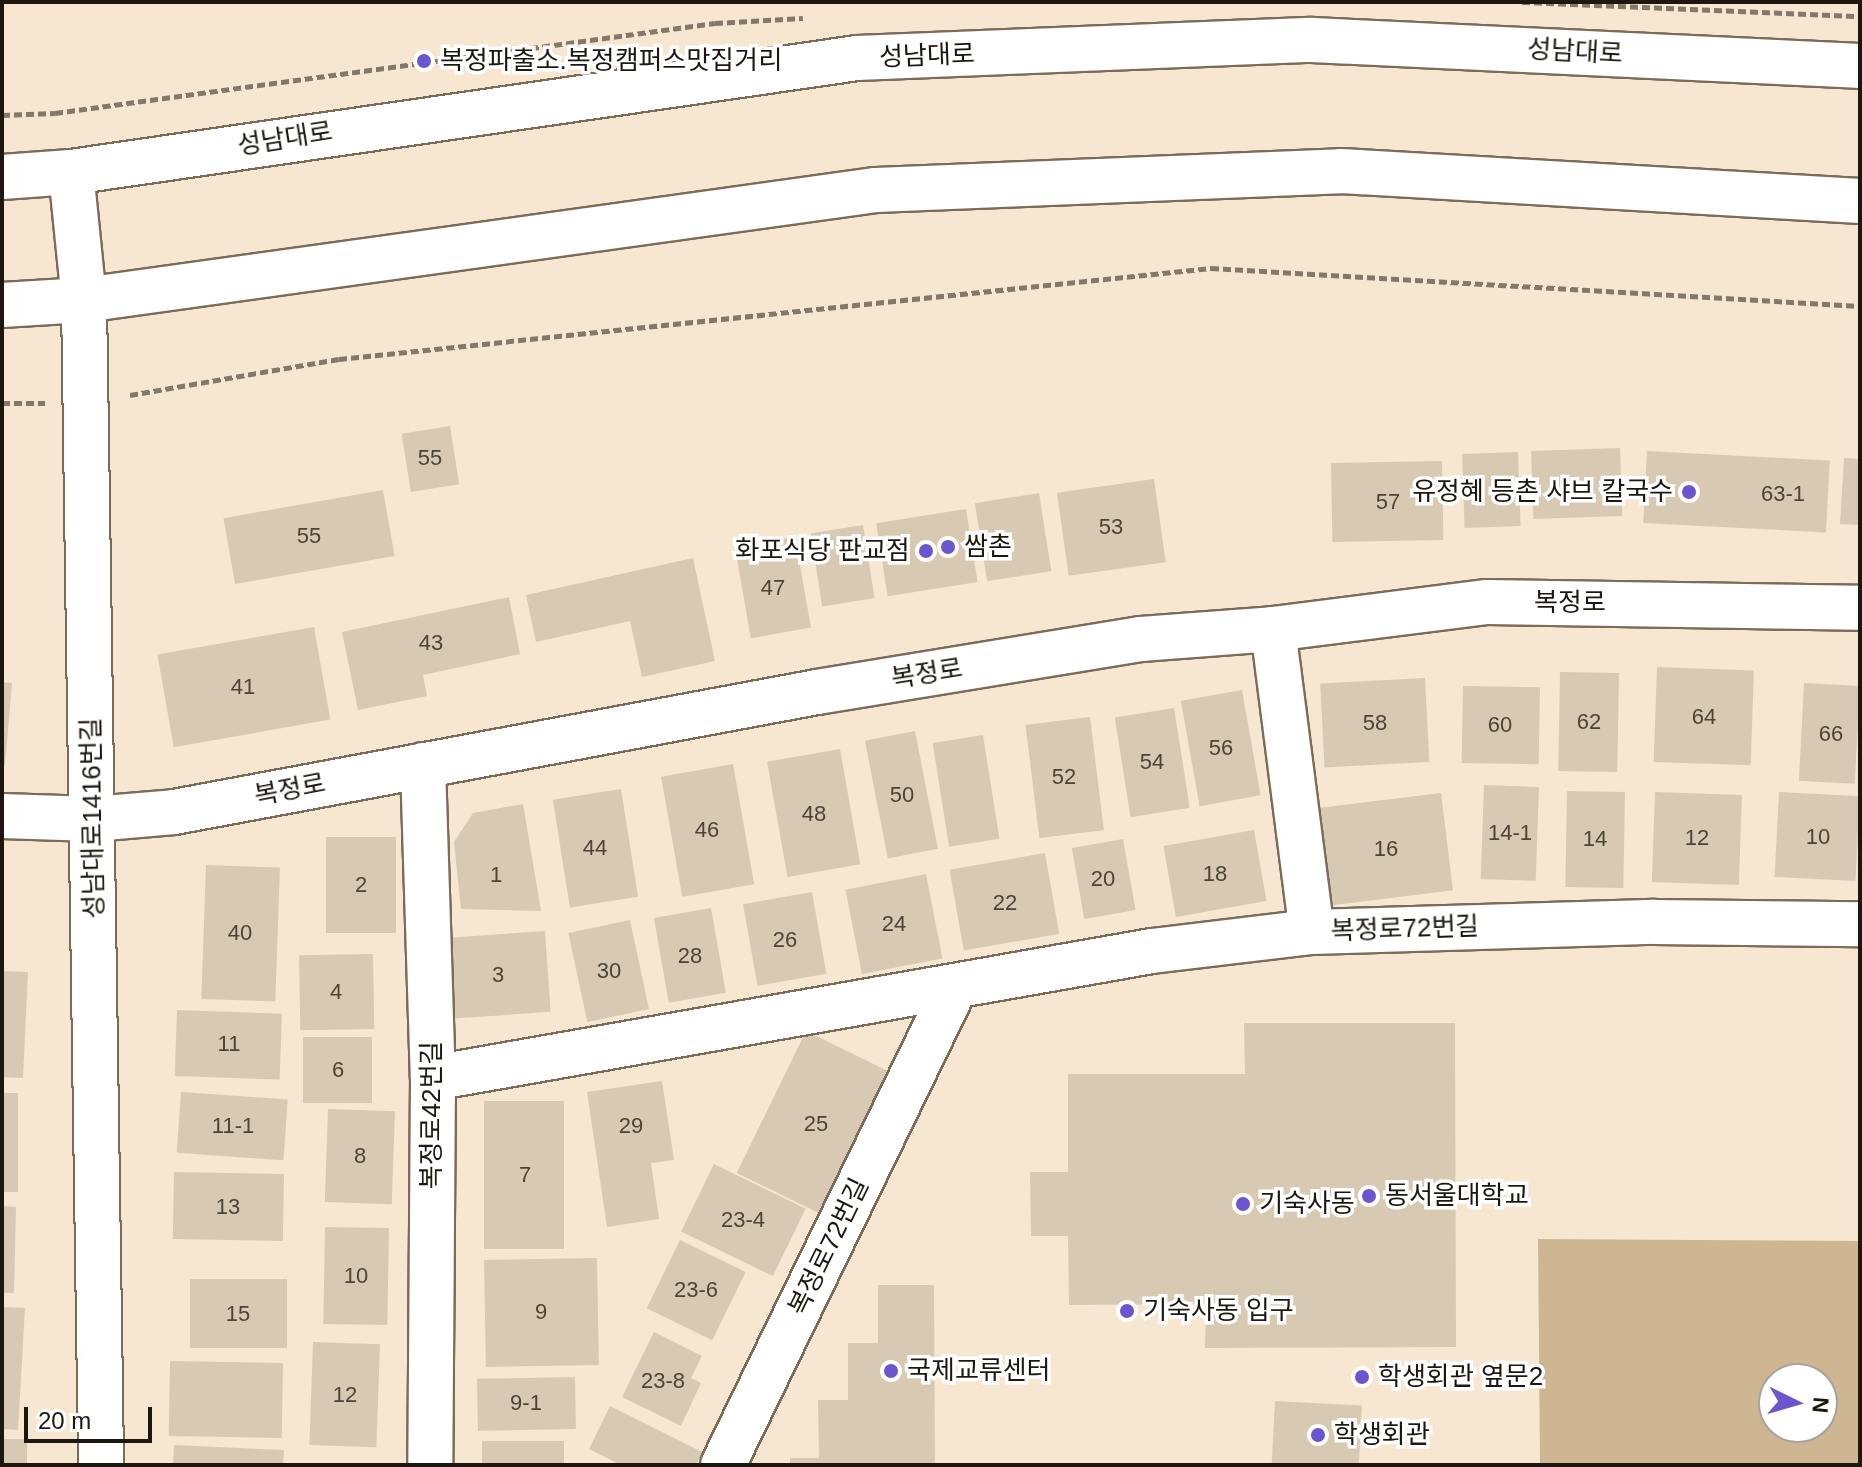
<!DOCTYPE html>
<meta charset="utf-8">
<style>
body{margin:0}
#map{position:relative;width:1862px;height:1467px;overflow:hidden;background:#f7e7d1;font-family:Helvetica,"Noto Sans KR",sans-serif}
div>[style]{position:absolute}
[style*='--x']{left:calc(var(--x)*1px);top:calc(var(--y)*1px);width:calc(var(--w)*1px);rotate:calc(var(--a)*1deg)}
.green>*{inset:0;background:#ceb693}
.building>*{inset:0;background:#d8c9b3;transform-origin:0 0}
.path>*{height:5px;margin-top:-2.5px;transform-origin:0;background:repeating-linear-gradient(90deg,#83786a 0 8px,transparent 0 12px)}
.roads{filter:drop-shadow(2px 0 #7a6c59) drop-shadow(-2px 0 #7a6c59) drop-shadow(0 2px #7a6c59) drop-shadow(0 -2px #7a6c59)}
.minor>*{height:44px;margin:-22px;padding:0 22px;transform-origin:22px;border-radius:22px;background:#fff}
.tertiary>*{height:44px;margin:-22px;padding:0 22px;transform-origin:22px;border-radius:22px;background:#fff}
.primary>*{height:44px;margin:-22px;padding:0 22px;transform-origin:22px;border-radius:22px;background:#fff}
.dots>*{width:22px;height:22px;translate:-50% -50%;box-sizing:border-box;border:4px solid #fff;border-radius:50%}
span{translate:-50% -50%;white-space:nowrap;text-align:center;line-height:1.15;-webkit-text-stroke:7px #fff;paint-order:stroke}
.number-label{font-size:22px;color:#4c4438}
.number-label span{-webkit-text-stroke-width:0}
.street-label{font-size:26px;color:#1d170f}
.poi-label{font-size:26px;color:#1d170f}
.left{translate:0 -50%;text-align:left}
.right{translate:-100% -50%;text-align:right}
.frame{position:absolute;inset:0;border:4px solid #1d170f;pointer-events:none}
.north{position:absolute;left:1758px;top:1363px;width:80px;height:80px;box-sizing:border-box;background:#fff;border:2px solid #a5a29f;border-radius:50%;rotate:95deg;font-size:22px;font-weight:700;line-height:32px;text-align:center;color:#1d170f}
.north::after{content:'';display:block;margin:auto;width:28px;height:36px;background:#6b56cf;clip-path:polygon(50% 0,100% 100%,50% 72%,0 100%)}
.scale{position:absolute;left:24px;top:1407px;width:128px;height:36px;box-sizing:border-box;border:4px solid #1d170f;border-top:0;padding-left:10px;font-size:24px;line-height:28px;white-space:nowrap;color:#1d170f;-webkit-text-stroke:6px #fff;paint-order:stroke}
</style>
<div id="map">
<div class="green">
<div style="clip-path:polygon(evenodd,1538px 1239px,1860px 1241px,1860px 1465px,1540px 1465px,1538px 1239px,1774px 1379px,1822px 1379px,1822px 1427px,1774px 1427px,1774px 1379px)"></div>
</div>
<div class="building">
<div style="left:450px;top:426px;width:59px;height:49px;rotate:81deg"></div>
<div style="left:1620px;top:448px;width:68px;height:89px;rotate:88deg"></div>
<div style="left:1647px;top:451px;width:183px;height:72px;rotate:3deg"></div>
<div style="left:1518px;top:452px;width:74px;height:56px;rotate:88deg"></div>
<div style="clip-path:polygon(1844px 458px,1860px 459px,1860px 525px,1840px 524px)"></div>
<div style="left:1442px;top:461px;width:79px;height:111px;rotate:89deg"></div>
<div style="left:1154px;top:479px;width:84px;height:98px;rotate:82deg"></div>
<div style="left:383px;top:490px;width:67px;height:162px;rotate:80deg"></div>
<div style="left:1039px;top:493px;width:79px;height:65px;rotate:81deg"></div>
<div style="left:966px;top:509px;width:74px;height:91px;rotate:81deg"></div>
<div style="left:863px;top:525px;width:74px;height:53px;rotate:81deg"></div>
<div style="left:795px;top:537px;width:92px;height:61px;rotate:80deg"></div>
<div style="clip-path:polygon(693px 558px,715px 661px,642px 677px,630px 621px,536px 642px,526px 595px)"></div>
<div style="clip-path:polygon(509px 597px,520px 654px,423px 675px,427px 696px,358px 710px,342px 632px)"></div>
<div style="left:314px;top:627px;width:94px;height:159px;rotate:80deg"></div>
<div style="left:1657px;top:667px;width:97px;height:95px;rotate:2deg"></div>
<div style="left:1560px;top:672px;width:59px;height:99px;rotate:1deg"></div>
<div style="left:1425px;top:678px;width:84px;height:105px;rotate:87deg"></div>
<div style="clip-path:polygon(2px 682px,12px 683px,5px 765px,2px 765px)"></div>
<div style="left:1804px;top:683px;width:56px;height:98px;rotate:3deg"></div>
<div style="left:1463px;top:686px;width:77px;height:77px;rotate:1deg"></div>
<div style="left:1242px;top:690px;width:107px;height:62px;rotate:80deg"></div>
<div style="left:1174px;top:708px;width:101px;height:60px;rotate:81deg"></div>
<div style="left:1090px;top:717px;width:114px;height:65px;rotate:83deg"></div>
<div style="left:915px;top:731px;width:120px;height:51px;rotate:79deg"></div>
<div style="left:983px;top:735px;width:105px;height:51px;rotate:81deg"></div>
<div style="left:840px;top:749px;width:117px;height:74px;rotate:80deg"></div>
<div style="left:733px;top:764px;width:122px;height:73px;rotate:80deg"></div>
<div style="left:1484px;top:785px;width:55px;height:94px;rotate:2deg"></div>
<div style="left:621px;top:789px;width:109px;height:69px;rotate:81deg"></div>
<div style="left:1567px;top:791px;width:58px;height:96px;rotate:1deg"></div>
<div style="left:1655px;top:792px;width:87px;height:90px;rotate:2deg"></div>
<div style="left:1779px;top:792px;width:81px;height:85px;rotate:3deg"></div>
<div style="left:1441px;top:793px;width:98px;height:122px;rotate:83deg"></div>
<div style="clip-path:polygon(523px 804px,541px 911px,461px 909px,454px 842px,473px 813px)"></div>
<div style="left:1254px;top:830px;width:72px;height:92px;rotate:80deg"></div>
<div style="left:326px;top:837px;width:70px;height:96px"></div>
<div style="left:1123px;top:839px;width:72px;height:52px;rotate:80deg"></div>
<div style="left:1045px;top:853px;width:82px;height:97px;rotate:80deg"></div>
<div style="left:206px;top:865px;width:74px;height:134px;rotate:2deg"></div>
<div style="left:926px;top:874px;width:86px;height:82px;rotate:79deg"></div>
<div style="left:812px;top:892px;width:83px;height:70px;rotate:80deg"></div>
<div style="left:711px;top:908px;width:86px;height:58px;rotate:80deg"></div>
<div style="left:630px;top:920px;width:91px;height:63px;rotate:78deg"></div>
<div style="left:545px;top:931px;width:81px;height:100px;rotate:86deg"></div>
<div style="left:373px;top:954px;width:75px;height:74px;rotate:89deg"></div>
<div style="clip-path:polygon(2px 971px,28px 972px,23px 1078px,2px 1077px)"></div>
<div style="left:177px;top:1010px;width:105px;height:66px;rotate:2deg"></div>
<div style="clip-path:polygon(1244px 1023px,1455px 1023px,1456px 1347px,1205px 1348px,1206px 1304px,1069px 1305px,1068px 1236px,1031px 1236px,1030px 1172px,1068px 1172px,1068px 1074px,1245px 1074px)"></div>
<div style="left:806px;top:1031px;width:99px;height:158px;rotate:26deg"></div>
<div style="left:303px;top:1037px;width:69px;height:66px"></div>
<div style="clip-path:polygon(662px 1081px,674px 1160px,651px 1163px,659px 1219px,607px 1227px,587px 1092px)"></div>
<div style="left:181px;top:1092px;width:107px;height:61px;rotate:4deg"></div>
<div style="left:2px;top:1093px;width:16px;height:99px"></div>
<div style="left:564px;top:1101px;width:148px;height:80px;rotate:90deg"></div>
<div style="left:328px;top:1109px;width:67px;height:93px;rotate:2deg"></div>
<div style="left:714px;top:1164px;width:102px;height:75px;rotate:26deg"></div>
<div style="left:174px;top:1172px;width:110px;height:67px;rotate:1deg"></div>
<div style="clip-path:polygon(2px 1206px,16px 1207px,14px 1293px,2px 1293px)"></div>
<div style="left:325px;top:1227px;width:64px;height:97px;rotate:1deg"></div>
<div style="left:680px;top:1240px;width:73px;height:76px;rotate:26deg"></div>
<div style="left:597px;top:1258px;width:107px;height:113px;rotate:89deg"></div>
<div style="left:190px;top:1279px;width:97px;height:69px"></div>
<div style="clip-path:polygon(878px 1285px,934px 1285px,935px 1465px,790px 1465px,790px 1458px,819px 1458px,818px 1400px,848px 1400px,848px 1343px,878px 1343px)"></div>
<div style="clip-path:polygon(2px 1307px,25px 1308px,18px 1430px,2px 1429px)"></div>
<div style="clip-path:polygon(654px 1332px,702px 1356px,691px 1378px,701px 1383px,681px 1426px,622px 1397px)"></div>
<div style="left:313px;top:1342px;width:67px;height:103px;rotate:2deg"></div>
<div style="left:170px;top:1361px;width:113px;height:75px;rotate:1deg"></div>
<div style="left:575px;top:1377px;width:52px;height:98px;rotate:89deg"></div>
<div style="left:1275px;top:1401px;width:87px;height:64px;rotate:3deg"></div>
<div style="clip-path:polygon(610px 1406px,702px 1452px,696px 1465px,621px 1465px,589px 1449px)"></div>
<div style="left:2px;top:1439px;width:25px;height:26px"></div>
<div style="left:564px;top:1441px;width:24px;height:82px;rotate:90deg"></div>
<div style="clip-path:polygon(174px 1445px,284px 1450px,283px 1465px,173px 1465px)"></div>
</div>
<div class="path">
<div style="--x:1522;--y:2;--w:338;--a:2.4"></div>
<div style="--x:2;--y:115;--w:53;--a:-2.2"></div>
<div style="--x:55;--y:113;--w:666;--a:-7.77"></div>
<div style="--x:715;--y:23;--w:88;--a:-3.3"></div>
<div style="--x:130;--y:395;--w:212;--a:-9.8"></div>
<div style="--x:339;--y:359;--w:877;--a:-5.96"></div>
<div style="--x:1211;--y:268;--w:650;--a:3.35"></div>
<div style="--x:2;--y:403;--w:43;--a:0"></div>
</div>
<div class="roads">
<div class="minor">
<div style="--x:71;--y:172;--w:129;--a:84.2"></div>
<div style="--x:84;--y:300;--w:1165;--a:89.16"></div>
<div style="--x:1273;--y:629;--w:305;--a:82.7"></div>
<div style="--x:423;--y:765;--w:313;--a:88.2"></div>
<div style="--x:433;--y:1078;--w:387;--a:90.4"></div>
<div style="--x:433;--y:1078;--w:730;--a:-10.02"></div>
<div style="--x:1152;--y:951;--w:161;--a:-6.8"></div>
<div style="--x:1312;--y:932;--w:342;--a:-1.7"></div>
<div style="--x:1654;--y:922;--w:206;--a:0.6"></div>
<div style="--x:723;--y:1465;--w:531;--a:-64.11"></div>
</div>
<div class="tertiary">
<div style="--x:2;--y:816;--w:91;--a:1.9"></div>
<div style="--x:93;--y:819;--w:81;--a:-4.9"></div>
<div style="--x:174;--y:812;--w:654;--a:-10.57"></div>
<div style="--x:817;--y:692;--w:328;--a:-9.3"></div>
<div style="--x:1141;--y:639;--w:132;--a:-4.3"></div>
<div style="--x:1273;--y:629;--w:216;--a:-7.2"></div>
<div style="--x:1487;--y:602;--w:373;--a:0.9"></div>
</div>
<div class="primary">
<div style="--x:2;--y:177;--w:69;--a:-4.1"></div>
<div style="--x:71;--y:172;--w:794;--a:-8.25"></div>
<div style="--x:857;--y:58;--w:455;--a:-2.3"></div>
<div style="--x:1312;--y:40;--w:549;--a:2.72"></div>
<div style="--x:2;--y:305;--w:82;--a:-3.5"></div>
<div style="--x:84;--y:300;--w:800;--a:-7.91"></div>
<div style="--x:876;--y:190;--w:465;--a:-2.3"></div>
<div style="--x:1341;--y:171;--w:520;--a:3.31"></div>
</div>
</div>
<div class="dots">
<div style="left:424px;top:61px;background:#6b56cf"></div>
<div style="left:1689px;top:492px;background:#6b56cf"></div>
<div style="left:948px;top:547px;background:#6b56cf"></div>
<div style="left:926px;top:551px;background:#6b56cf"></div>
<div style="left:1369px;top:1196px;background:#6b56cf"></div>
<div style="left:1243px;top:1204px;background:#6b56cf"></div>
<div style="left:1127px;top:1311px;background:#6b56cf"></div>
<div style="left:891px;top:1371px;background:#6b56cf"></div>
<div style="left:1362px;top:1377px;background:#6b56cf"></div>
<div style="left:1318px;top:1435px;background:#6b56cf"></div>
</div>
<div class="number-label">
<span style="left:430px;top:458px">55</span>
<span style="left:1783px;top:494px">63-1</span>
<span style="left:1388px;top:502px">57</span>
<span style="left:1111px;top:527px">53</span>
<span style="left:309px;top:536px">55</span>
<span style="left:773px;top:588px">47</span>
<span style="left:431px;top:643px">43</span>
<span style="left:243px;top:687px">41</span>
<span style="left:1704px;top:717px">64</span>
<span style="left:1589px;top:722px">62</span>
<span style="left:1375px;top:723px">58</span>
<span style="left:1500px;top:725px">60</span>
<span style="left:1831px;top:734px">66</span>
<span style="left:1221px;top:748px">56</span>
<span style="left:1152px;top:762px">54</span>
<span style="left:1064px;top:777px">52</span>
<span style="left:902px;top:795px">50</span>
<span style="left:814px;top:814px">48</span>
<span style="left:707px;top:830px">46</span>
<span style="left:1510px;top:833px">14-1</span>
<span style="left:1818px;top:837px">10</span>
<span style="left:1697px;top:838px">12</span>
<span style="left:1595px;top:839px">14</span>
<span style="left:595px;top:848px">44</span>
<span style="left:1386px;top:849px">16</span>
<span style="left:1215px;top:874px">18</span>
<span style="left:496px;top:875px">1</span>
<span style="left:1103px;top:879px">20</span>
<span style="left:361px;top:885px">2</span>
<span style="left:1005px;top:903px">22</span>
<span style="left:894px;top:924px">24</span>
<span style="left:240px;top:933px">40</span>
<span style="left:785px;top:940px">26</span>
<span style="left:690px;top:956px">28</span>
<span style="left:609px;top:971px">30</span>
<span style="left:498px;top:975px">3</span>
<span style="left:336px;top:992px">4</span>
<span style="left:229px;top:1044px">11</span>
<span style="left:338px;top:1070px">6</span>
<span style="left:816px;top:1124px">25</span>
<span style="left:233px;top:1126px">11-1</span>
<span style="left:631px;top:1126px">29</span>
<span style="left:360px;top:1156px">8</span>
<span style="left:525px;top:1175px">7</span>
<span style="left:228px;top:1207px">13</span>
<span style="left:743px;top:1220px">23-4</span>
<span style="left:356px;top:1276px">10</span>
<span style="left:696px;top:1290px">23-6</span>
<span style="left:541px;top:1312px">9</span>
<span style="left:238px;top:1314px">15</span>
<span style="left:663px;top:1381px">23-8</span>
<span style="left:345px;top:1395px">12</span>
<span style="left:526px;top:1403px">9-1</span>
</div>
<div class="street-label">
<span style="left:1575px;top:52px;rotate:3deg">성남대로</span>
<span style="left:927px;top:56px;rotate:-2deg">성남대로</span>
<span style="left:285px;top:139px;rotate:-9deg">성남대로</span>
<span style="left:1570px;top:603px">복정로</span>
<span style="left:927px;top:674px;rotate:-9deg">복정로</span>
<span style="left:290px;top:790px;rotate:-11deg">복정로</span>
<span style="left:93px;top:818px;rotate:-91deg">성남대로1416번길</span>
<span style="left:1405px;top:929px;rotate:-2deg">복정로72번길</span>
<span style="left:432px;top:1115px;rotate:-90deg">복정로42번길</span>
<span style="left:829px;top:1247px;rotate:-64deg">복정로72번길</span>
</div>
<div class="poi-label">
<span class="left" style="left:440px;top:61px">복정파출소.복정캠퍼스맛집거리</span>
<span class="right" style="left:1673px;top:492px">유정혜 등촌 샤브 칼국수</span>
<span class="left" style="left:964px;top:547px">쌈촌</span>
<span class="right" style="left:910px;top:551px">화포식당 판교점</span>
<span class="left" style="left:1385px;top:1196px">동서울대학교</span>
<span class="left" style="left:1259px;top:1204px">기숙사동</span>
<span class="left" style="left:1143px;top:1311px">기숙사동 입구</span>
<span class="left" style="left:907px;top:1371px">국제교류센터</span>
<span class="left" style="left:1378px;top:1377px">학생회관 옆문2</span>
<span class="left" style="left:1334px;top:1435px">학생회관</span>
</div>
<div class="frame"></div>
<div class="north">N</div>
<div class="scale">20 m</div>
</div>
